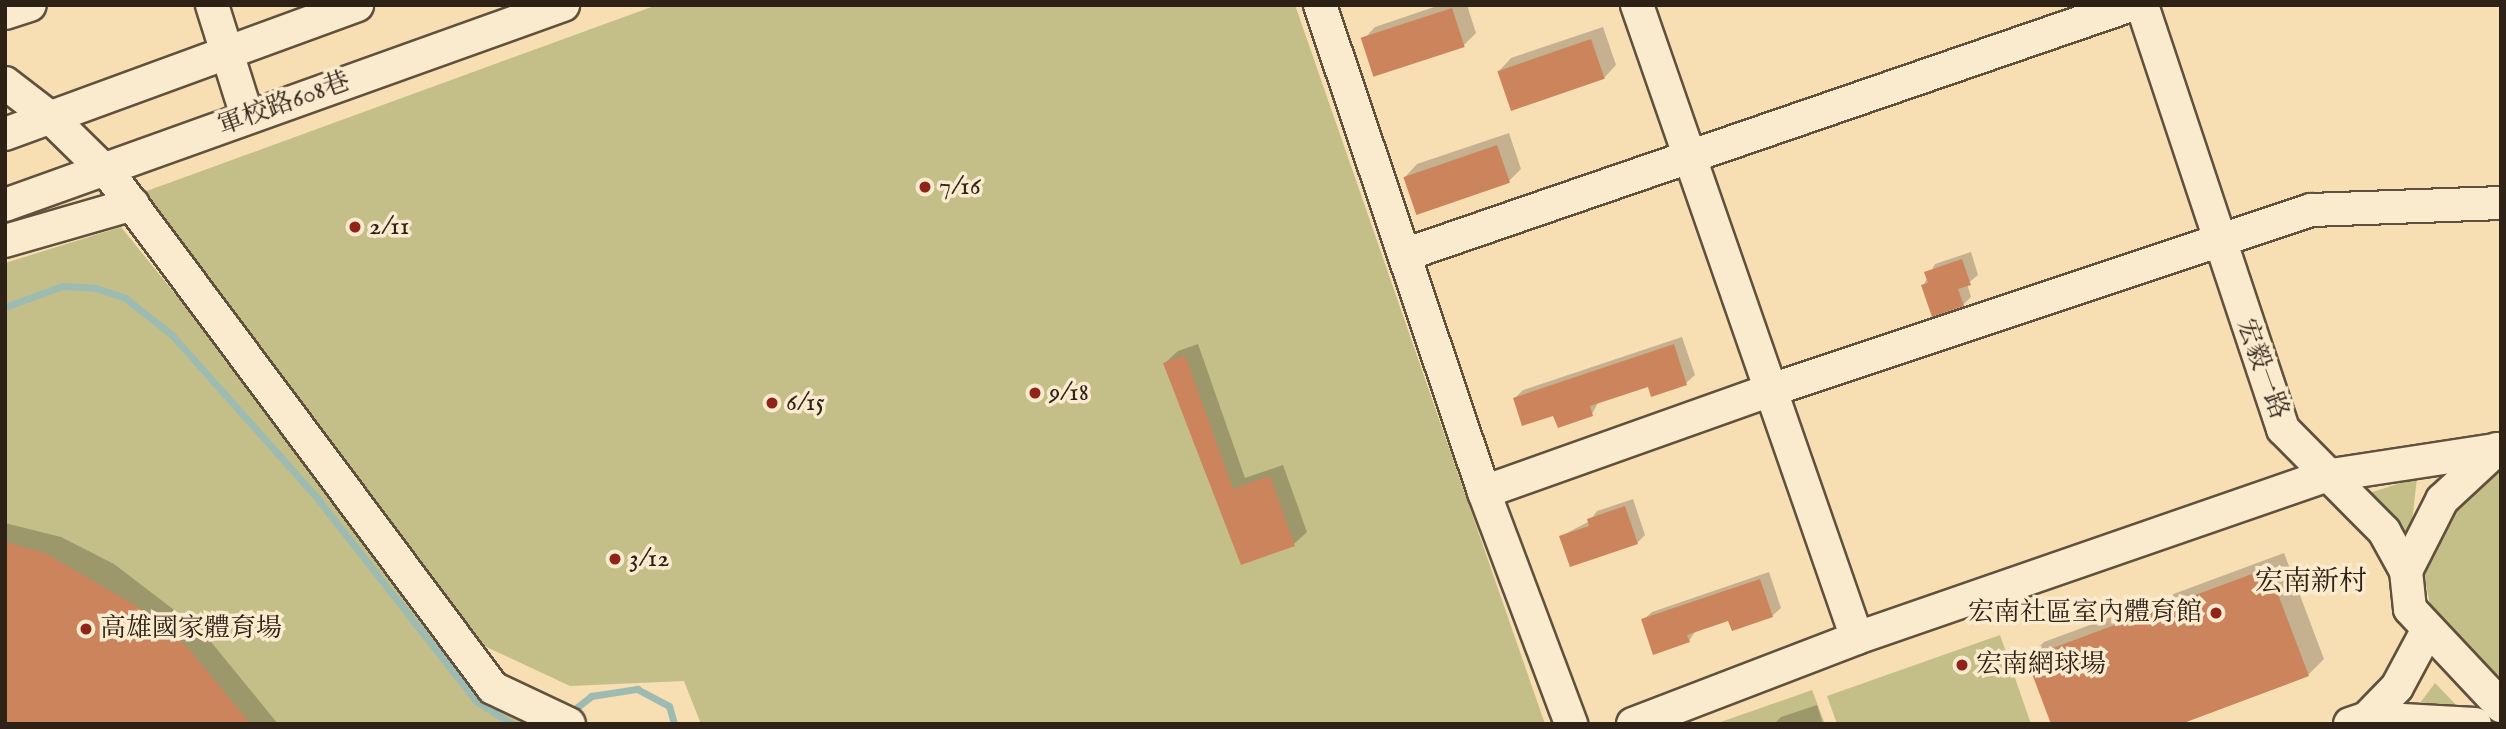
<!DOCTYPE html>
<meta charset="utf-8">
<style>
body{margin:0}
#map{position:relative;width:2506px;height:729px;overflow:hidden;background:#f7deb3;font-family:"IM FELL English","Noto Serif TC",serif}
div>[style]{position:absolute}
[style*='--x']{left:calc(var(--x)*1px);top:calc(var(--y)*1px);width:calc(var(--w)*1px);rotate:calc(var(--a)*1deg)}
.green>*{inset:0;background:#c4bf88}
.shadow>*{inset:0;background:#0003}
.stream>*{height:7px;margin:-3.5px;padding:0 3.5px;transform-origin:3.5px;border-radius:3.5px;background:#9ebbb2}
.building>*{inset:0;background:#cc845d;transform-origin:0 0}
.roads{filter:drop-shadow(2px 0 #60513e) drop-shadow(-2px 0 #60513e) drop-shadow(0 2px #60513e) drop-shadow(0 -2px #60513e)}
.minor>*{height:32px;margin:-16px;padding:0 16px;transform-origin:16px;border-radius:16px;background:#faeace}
.dots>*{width:19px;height:19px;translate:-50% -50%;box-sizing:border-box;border:4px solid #faeace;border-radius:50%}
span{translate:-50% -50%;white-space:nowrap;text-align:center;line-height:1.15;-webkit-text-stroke:7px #faeace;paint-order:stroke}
.street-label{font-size:26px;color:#2e2217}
.poi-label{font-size:26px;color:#2e2217}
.left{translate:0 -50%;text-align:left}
.right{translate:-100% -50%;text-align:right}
.neighbourhood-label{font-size:28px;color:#2e2217}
.frame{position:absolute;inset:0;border:7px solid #2e2217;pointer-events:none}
</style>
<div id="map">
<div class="green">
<div style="clip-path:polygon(657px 5px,1295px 5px,1545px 724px,701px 724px,684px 681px,570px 686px,478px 643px,144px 192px)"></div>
<div style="clip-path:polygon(121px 227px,493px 687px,572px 724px,5px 724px,5px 263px)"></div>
<div style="clip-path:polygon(2501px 466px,2501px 688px,2432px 615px,2423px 569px,2454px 510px)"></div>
<div style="clip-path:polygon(2417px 478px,2410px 539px,2369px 493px)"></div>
<div style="clip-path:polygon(2000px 635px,2031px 724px,1837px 724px,1827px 696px)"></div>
<div style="clip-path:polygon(2435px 683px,2462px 711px,2414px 711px)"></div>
<div style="clip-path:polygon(1812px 690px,1825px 724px,1715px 724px)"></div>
</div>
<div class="shadow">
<div style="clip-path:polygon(1440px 5px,1467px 5px,1476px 33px,1464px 45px,1363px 40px,1375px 27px)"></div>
<div style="clip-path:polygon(1603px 27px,1616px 65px,1604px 78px,1499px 71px,1511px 58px)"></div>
<div style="clip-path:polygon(1509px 133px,1521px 169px,1509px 181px,1405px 177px,1417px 164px)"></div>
<div style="clip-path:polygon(1971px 252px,1978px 275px,1967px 284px,1971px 297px,1963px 305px,1923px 286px,1935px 264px)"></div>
<div style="clip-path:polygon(1682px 337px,1695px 375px,1686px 383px,1649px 384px,1599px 401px,1592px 414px,1554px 414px,1515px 398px,1523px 390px)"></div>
<div style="clip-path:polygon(1198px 344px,1245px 478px,1283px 465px,1307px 532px,1294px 544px,1242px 563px,1165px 363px,1178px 351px)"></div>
<div style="clip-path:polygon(1633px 499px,1645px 535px,1637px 543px,1561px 536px,1590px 521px,1597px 511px)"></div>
<div style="clip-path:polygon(5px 523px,61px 537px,114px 564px,203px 632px,278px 724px,17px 724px,5px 719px)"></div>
<div style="clip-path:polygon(2284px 553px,2324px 659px,2308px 675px,2028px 658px,2044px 642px)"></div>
<div style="clip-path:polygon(1769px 572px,1781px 608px,1772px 616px,1729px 618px,1696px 630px,1689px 641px,1643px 620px,1652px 612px)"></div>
<div style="clip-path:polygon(1817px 705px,1823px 724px,1774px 724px,1781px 717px)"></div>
</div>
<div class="stream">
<div style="--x:5;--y:307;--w:61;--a:-20.2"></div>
<div style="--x:62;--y:286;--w:33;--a:3"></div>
<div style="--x:95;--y:288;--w:32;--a:18"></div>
<div style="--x:125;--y:298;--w:60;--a:38.2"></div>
<div style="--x:172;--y:335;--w:218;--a:48.3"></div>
<div style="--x:317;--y:498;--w:258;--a:51.9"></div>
<div style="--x:476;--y:701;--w:43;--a:32.6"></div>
<div style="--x:567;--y:715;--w:31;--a:-38"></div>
<div style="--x:591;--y:696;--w:47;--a:-8.7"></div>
<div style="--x:637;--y:689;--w:36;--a:28"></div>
<div style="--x:669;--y:706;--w:19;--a:74"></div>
</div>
<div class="building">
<div style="left:1452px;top:8px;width:41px;height:96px;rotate:72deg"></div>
<div style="left:1591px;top:39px;width:42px;height:99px;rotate:71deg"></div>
<div style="left:1497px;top:145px;width:40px;height:99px;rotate:71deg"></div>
<div style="clip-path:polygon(1962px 259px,1971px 285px,1958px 289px,1964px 306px,1932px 317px,1921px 285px,1928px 283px,1924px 272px)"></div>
<div style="clip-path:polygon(1674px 344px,1687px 385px,1651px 397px,1648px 387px,1590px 406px,1593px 416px,1558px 428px,1553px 416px,1522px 426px,1513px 398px)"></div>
<div style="clip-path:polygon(1185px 355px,1233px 489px,1270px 476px,1295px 546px,1241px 565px,1163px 363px)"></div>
<div style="clip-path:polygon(1625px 506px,1638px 544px,1570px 567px,1559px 536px,1589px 526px,1587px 519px)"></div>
<div style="clip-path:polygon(5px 542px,45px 553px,145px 611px,187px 647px,251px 724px,5px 724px)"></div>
<div style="clip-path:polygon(2268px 568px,2309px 676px,2181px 724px,2051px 724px,2026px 658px)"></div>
<div style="clip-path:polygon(1760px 579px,1773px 617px,1732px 631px,1728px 621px,1687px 635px,1690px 642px,1653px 655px,1641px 619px)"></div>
</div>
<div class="roads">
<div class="minor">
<div style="--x:212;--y:5;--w:116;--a:72.5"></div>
<div style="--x:1320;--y:5;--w:514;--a:71.39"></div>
<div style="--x:1484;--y:492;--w:248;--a:69.4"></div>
<div style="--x:1637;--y:5;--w:670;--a:70.84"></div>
<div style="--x:2142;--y:5;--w:447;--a:71.6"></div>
<div style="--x:2283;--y:429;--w:144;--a:45.3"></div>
<div style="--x:2384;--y:531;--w:46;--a:61.2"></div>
<div style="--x:2406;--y:571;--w:38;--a:84"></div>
<div style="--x:2410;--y:609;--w:133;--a:46.8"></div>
<div style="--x:5;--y:13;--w:26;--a:-18"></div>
<div style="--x:5;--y:83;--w:59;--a:37.5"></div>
<div style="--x:52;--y:119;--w:86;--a:44.5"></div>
<div style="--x:113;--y:179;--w:635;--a:53.26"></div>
<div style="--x:493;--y:688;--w:84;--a:25.3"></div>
<div style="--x:5;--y:134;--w:375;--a:-20.1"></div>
<div style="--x:5;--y:205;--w:593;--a:-19.72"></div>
<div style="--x:5;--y:241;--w:133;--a:-16.1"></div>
<div style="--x:1407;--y:254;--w:766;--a:-18.98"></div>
<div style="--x:1484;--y:492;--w:305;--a:-19.6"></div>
<div style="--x:1771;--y:390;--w:569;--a:-18.43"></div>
<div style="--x:2311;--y:210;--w:190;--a:-2.1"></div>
<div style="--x:2406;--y:571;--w:80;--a:-63.1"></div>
<div style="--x:2442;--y:500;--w:75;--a:-42.8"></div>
<div style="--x:2367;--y:718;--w:108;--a:3.2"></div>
<div style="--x:1633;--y:724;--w:240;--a:-21"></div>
<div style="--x:1857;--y:638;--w:495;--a:-19.1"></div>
<div style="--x:2325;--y:476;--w:178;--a:-8.7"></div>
<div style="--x:2350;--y:724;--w:18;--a:-19"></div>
<div style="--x:2367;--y:718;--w:43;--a:-45.9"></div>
<div style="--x:2397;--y:687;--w:64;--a:-61.8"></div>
</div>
</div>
<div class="dots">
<div style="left:925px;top:187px;background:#8f2418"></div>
<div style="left:355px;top:227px;background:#8f2418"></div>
<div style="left:1035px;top:393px;background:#8f2418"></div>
<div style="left:772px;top:403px;background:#8f2418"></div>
<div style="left:615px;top:559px;background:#8f2418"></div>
<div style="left:2216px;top:613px;background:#8f2418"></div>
<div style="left:86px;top:629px;background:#8f2418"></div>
<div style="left:1962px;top:665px;background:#8f2418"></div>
</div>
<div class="street-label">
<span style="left:284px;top:104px;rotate:-20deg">軍校路608巷</span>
<span style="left:2262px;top:369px;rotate:70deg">宏毅一路</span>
</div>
<div class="poi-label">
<span class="left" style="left:939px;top:187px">7/16</span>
<span class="left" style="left:369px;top:227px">2/11</span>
<span class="left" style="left:1049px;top:393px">9/18</span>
<span class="left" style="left:786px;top:403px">6/15</span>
<span class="left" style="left:629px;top:559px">3/12</span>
<span class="right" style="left:2202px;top:613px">宏南社區室內體育館</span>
<span class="left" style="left:100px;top:629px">高雄國家體育場</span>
<span class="left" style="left:1976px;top:665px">宏南網球場</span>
</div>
<div class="neighbourhood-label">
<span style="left:2311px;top:583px">宏南新村</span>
</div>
<div class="frame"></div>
</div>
